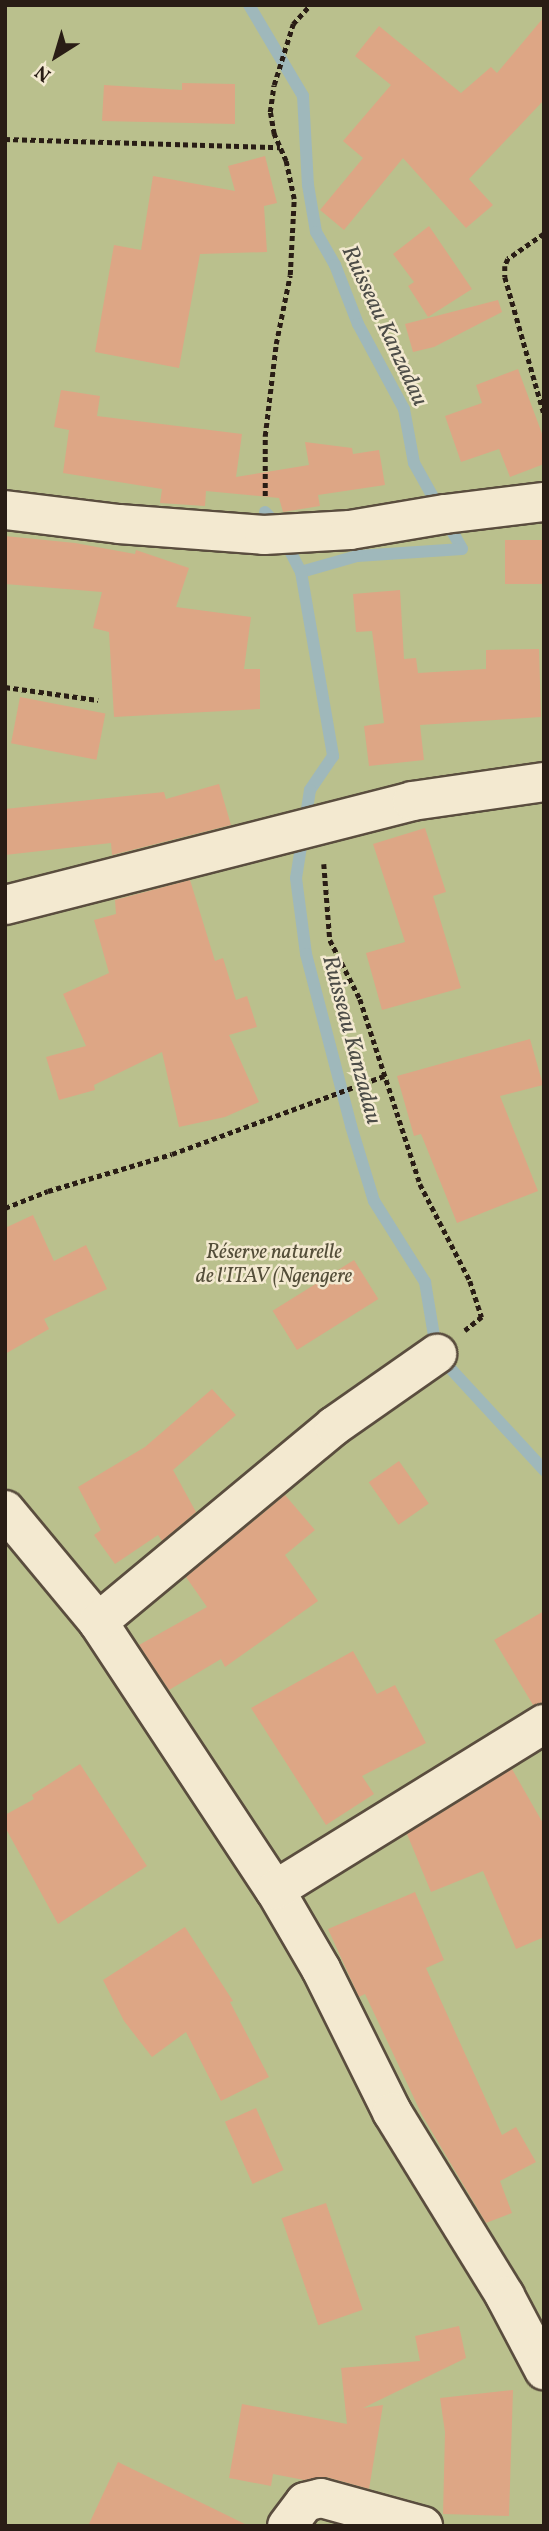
<!DOCTYPE html>
<meta charset="utf-8">
<style>
body{margin:0}
#map{position:relative;width:549px;height:2531px;overflow:hidden;background:#ecddb7;font-family:Vollkorn,serif}
div>[style]{position:absolute}
[style*='--x']{left:calc(var(--x)*1px);top:calc(var(--y)*1px);width:calc(var(--w)*1px);rotate:calc(var(--a)*1deg)}
.green>*{inset:0;background:#bac08d;transform-origin:0 0}
.stream>*{height:12px;margin:-6px;padding:0 6px;transform-origin:6px;border-radius:6px;background:#9fb8bb}
.building>*{inset:0;background:#dda685;transform-origin:0 0}
.path>*{height:4.5px;margin-top:-2.25px;transform-origin:0;background:repeating-linear-gradient(90deg,#291d15 0 5px,transparent 0 8.5px)}
.roads{filter:drop-shadow(2px 0 #5a4d3e) drop-shadow(-2px 0 #5a4d3e) drop-shadow(0 2px #5a4d3e) drop-shadow(0 -2px #5a4d3e)}
.minor>*{height:38px;margin:-19px;padding:0 19px;transform-origin:19px;border-radius:19px;background:#f3e9d0}
span{translate:-50% -50%;white-space:nowrap;text-align:center;line-height:1.15;-webkit-text-stroke:5px #f3e9d0;paint-order:stroke}
.park-label{font-size:21px;color:#544e39;font-style:italic}
.water-label{font-size:23px;color:#4c4c47;font-style:italic}
.frame{position:absolute;inset:0;border:7px solid #291d15;pointer-events:none}
.north{position:absolute;left:21px;top:21px;width:70px;height:70px;-webkit-text-stroke:5px #f3e9d0;paint-order:stroke;rotate:217deg;font-size:19px;font-weight:700;line-height:28px;text-align:center;color:#291d15}
.north::after{content:'';display:block;margin:auto;width:24px;height:32px;background:#291d15;clip-path:polygon(50% 0,100% 100%,50% 72%,0 100%)}
</style>
<div id="map">
<div class="green">
<div style="left:5px;top:5px;width:539px;height:2521px"></div>
</div>
<div class="stream">
<div style="--x:249;--y:5;--w:106;--a:59.3"></div>
<div style="--x:303;--y:96;--w:89;--a:86.8"></div>
<div style="--x:308;--y:185;--w:48;--a:80.3"></div>
<div style="--x:316;--y:232;--w:38;--a:60"></div>
<div style="--x:335;--y:265;--w:63;--a:68.7"></div>
<div style="--x:358;--y:324;--w:97;--a:61.6"></div>
<div style="--x:404;--y:409;--w:55;--a:79.5"></div>
<div style="--x:414;--y:463;--w:98;--a:60.8"></div>
<div style="--x:462;--y:549;--w:105;--a:176.2"></div>
<div style="--x:357;--y:556;--w:58;--a:164.1"></div>
<div style="--x:265;--y:512;--w:16;--a:47"></div>
<div style="--x:276;--y:524;--w:54;--a:62.5"></div>
<div style="--x:301;--y:572;--w:187;--a:80.1"></div>
<div style="--x:333;--y:756;--w:41;--a:124.1"></div>
<div style="--x:310;--y:790;--w:89;--a:99"></div>
<div style="--x:296;--y:878;--w:77;--a:82.5"></div>
<div style="--x:306;--y:954;--w:178;--a:75.3"></div>
<div style="--x:351;--y:1126;--w:78;--a:73"></div>
<div style="--x:374;--y:1201;--w:96;--a:57.8"></div>
<div style="--x:425;--y:1282;--w:73;--a:80.5"></div>
<div style="--x:437;--y:1354;--w:158;--a:47.3"></div>
</div>
<div class="building">
<div style="clip-path:polygon(544px 17px,544px 100px,469px 179px,493px 205px,466px 228px,403px 158px,344px 230px,320px 210px,363px 158px,343px 141px,391px 85px,355px 56px,379px 26px,461px 93px,491px 67px,497px 73px)"></div>
<div style="clip-path:polygon(182px 83px,235px 84px,235px 124px,102px 121px,104px 85px,182px 90px)"></div>
<div style="clip-path:polygon(265px 156px,277px 203px,264px 206px,267px 252px,200px 254px,179px 368px,95px 352px,114px 245px,141px 250px,153px 176px,235px 191px,228px 166px)"></div>
<div style="clip-path:polygon(429px 226px,472px 289px,428px 317px,408px 286px,414px 282px,393px 254px)"></div>
<div style="clip-path:polygon(498px 300px,502px 312px,434px 347px,413px 352px,405px 324px)"></div>
<div style="clip-path:polygon(518px 369px,544px 439px,544px 464px,510px 477px,499px 449px,461px 462px,445px 416px,482px 403px,476px 385px)"></div>
<div style="clip-path:polygon(61px 390px,100px 396px,97px 416px,242px 434px,236px 477px,309px 465px,305px 442px,352px 448px,353px 454px,379px 450px,385px 485px,318px 495px,320px 506px,283px 512px,279px 498px,206px 491px,205px 506px,160px 503px,162px 489px,63px 473px,69px 430px,54px 427px)"></div>
<div style="clip-path:polygon(5px 536px,75px 543px,135px 554px,136px 550px,189px 568px,176px 607px,251px 617px,244px 669px,260px 669px,260px 709px,114px 717px,109px 632px,93px 628px,102px 592px,5px 584px)"></div>
<div style="left:544px;top:540px;width:44px;height:39px;rotate:90deg"></div>
<div style="clip-path:polygon(400px 590px,404px 659px,416px 658px,418px 673px,486px 669px,486px 650px,539px 649px,541px 717px,420px 725px,424px 760px,369px 766px,364px 726px,384px 723px,372px 631px,356px 632px,353px 594px)"></div>
<div style="left:20px;top:697px;width:87px;height:47px;rotate:11deg"></div>
<div style="clip-path:polygon(219px 784px,231px 825px,112px 855px,111px 843px,5px 855px,5px 809px,164px 792px,166px 799px)"></div>
<div style="clip-path:polygon(425px 828px,446px 892px,433px 896px,461px 988px,382px 1010px,366px 953px,405px 942px,373px 844px)"></div>
<div style="clip-path:polygon(190px 880px,215px 961px,223px 958px,236px 1000px,247px 996px,257px 1027px,229px 1035px,259px 1102px,225px 1117px,179px 1127px,162px 1052px,94px 1085px,95px 1090px,59px 1100px,46px 1057px,86px 1046px,63px 994px,109px 973px,94px 920px,116px 914px,115px 900px)"></div>
<div style="clip-path:polygon(530px 1039px,543px 1085px,500px 1096px,538px 1191px,457px 1223px,421px 1134px,414px 1136px,397px 1076px)"></div>
<div style="clip-path:polygon(33px 1215px,54px 1261px,86px 1245px,107px 1289px,44px 1319px,49px 1329px,5px 1354px,5px 1228px)"></div>
<div style="left:354px;top:1260px;width:46px;height:96px;rotate:58deg"></div>
<div style="clip-path:polygon(212px 1389px,236px 1415px,173px 1470px,196px 1512px,162px 1541px,158px 1535px,115px 1564px,94px 1535px,101px 1530px,78px 1487px,145px 1447px)"></div>
<div style="left:399px;top:1461px;width:52px;height:37px;rotate:55deg"></div>
<div style="clip-path:polygon(285px 1495px,315px 1530px,285px 1555px,318px 1601px,225px 1667px,221px 1659px,169px 1690px,139px 1645px,207px 1607px,186px 1577px)"></div>
<div style="clip-path:polygon(544px 1611px,544px 1702px,533px 1705px,494px 1640px)"></div>
<div style="clip-path:polygon(353px 1651px,377px 1694px,395px 1685px,426px 1743px,362px 1776px,374px 1794px,326px 1825px,251px 1708px)"></div>
<div style="clip-path:polygon(80px 1764px,147px 1866px,58px 1924px,5px 1827px,5px 1815px,34px 1799px,32px 1795px)"></div>
<div style="clip-path:polygon(512px 1769px,544px 1825px,544px 1937px,516px 1949px,483px 1871px,431px 1892px,407px 1834px)"></div>
<div style="clip-path:polygon(415px 1892px,444px 1960px,426px 1968px,502px 2135px,516px 2127px,536px 2162px,500px 2181px,512px 2213px,486px 2223px,422px 2115px,365px 1994px,359px 1997px,328px 1929px)"></div>
<div style="clip-path:polygon(185px 1927px,233px 2001px,230px 2002px,269px 2077px,221px 2101px,186px 2032px,152px 2057px,124px 2021px,103px 1980px)"></div>
<div style="left:256px;top:2108px;width:68px;height:34px;rotate:66deg"></div>
<div style="left:326px;top:2203px;width:113px;height:47px;rotate:71deg"></div>
<div style="clip-path:polygon(459px 2326px,466px 2358px,363px 2408px,383px 2405px,369px 2489px,326px 2477px,304px 2480px,273px 2474px,271px 2486px,229px 2478px,242px 2404px,347px 2424px,341px 2368px,420px 2361px,415px 2336px)"></div>
<div style="clip-path:polygon(513px 2390px,509px 2516px,443px 2514px,445px 2432px,440px 2398px)"></div>
<div style="clip-path:polygon(118px 2462px,249px 2526px,88px 2526px)"></div>
</div>
<div class="path">
<div style="--x:5;--y:139;--w:275;--a:1.7"></div>
<div style="--x:544;--y:234;--w:44;--a:145.2"></div>
<div style="--x:508;--y:259;--w:8;--a:113"></div>
<div style="--x:505;--y:266;--w:11;--a:90"></div>
<div style="--x:505;--y:277;--w:142;--a:74.1"></div>
<div style="--x:265;--y:496;--w:60;--a:-90"></div>
<div style="--x:265;--y:436;--w:93;--a:-83.2"></div>
<div style="--x:276;--y:344;--w:70;--a:-78.5"></div>
<div style="--x:290;--y:275;--w:76;--a:-87"></div>
<div style="--x:294;--y:199;--w:39;--a:-102"></div>
<div style="--x:286;--y:161;--w:30;--a:-114"></div>
<div style="--x:274;--y:134;--w:22;--a:-100"></div>
<div style="--x:270;--y:112;--w:27;--a:-82"></div>
<div style="--x:274;--y:85;--w:64;--a:-72.7"></div>
<div style="--x:293;--y:24;--w:25;--a:-48"></div>
<div style="--x:5;--y:687;--w:94;--a:8"></div>
<div style="--x:324;--y:864;--w:76;--a:85.5"></div>
<div style="--x:330;--y:940;--w:66;--a:63"></div>
<div style="--x:360;--y:999;--w:194;--a:72"></div>
<div style="--x:420;--y:1184;--w:109;--a:62.7"></div>
<div style="--x:470;--y:1281;--w:38;--a:72"></div>
<div style="--x:482;--y:1317;--w:22;--a:141"></div>
<div style="--x:5;--y:1208;--w:46;--a:-21.6"></div>
<div style="--x:48;--y:1191;--w:129;--a:-16.6"></div>
<div style="--x:172;--y:1154;--w:226;--a:-20.2"></div>
</div>
<div class="roads">
<div class="minor">
<div style="--x:5;--y:510;--w:115;--a:7"></div>
<div style="--x:119;--y:524;--w:145;--a:4.3"></div>
<div style="--x:264;--y:535;--w:86;--a:-3.3"></div>
<div style="--x:350;--y:530;--w:96;--a:-9.6"></div>
<div style="--x:445;--y:514;--w:100;--a:-6.9"></div>
<div style="--x:5;--y:905;--w:420;--a:-14.3"></div>
<div style="--x:412;--y:801;--w:133;--a:-8.2"></div>
<div style="--x:5;--y:1510;--w:146;--a:50.3"></div>
<div style="--x:98;--y:1622;--w:321;--a:56.6"></div>
<div style="--x:275;--y:1890;--w:91;--a:59.8"></div>
<div style="--x:321;--y:1969;--w:160;--a:63.6"></div>
<div style="--x:392;--y:2112;--w:216;--a:58.4"></div>
<div style="--x:505;--y:2296;--w:84;--a:62.2"></div>
<div style="--x:98;--y:1622;--w:307;--a:-39.7"></div>
<div style="--x:334;--y:1426;--w:126;--a:-35"></div>
<div style="--x:275;--y:1890;--w:316;--a:-31.7"></div>
<div style="--x:287;--y:2526;--w:30;--a:-53"></div>
<div style="--x:305;--y:2502;--w:16;--a:-14"></div>
<div style="--x:321;--y:2498;--w:106;--a:15.4"></div>
</div>
</div>
<div class="park-label">
<span style="left:274px;top:1265px">Réserve naturelle<br>de l'ITAV (Ngengere</span>
</div>
<div class="water-label">
<span style="left:384px;top:326px;rotate:65deg">Ruisseau Kanzadau</span>
<span style="left:351px;top:1040px;rotate:75deg">Ruisseau Kanzadau</span>
</div>
<div class="frame"></div>
<div class="north">N</div>
</div>
